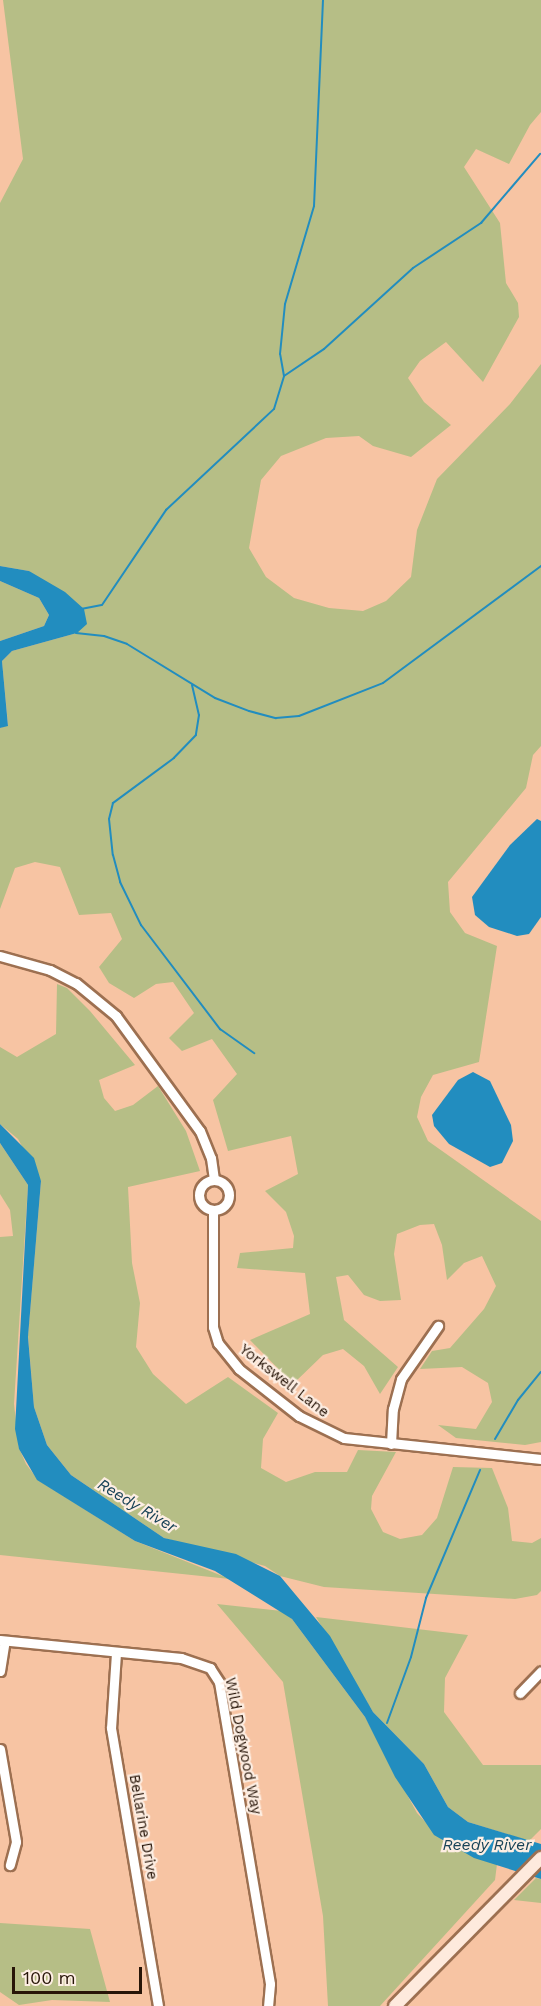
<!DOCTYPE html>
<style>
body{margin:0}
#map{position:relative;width:541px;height:2006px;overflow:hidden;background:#f7c4a3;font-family:"Work Sans",sans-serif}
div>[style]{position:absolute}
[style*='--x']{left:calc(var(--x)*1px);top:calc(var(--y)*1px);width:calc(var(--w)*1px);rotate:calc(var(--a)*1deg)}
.green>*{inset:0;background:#b6be86}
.water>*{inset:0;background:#228dbf}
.stream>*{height:2px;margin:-1px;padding:0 1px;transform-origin:1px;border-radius:1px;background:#228dbf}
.roads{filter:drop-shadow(2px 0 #9d7051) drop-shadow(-2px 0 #9d7051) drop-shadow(0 2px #9d7051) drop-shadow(0 -2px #9d7051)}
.minor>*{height:9px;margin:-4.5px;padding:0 4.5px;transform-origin:4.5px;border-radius:4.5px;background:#fff}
.minor>.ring{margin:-4.5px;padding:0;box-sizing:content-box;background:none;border:9px solid #fff;border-radius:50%}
.secondary>*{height:12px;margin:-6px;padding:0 6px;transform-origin:6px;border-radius:6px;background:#feeadd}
span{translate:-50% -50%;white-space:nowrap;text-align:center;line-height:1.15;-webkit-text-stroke:4.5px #fdeee3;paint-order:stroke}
.street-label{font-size:15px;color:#271508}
.water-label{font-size:16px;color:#184257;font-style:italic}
.scale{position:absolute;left:12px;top:1967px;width:130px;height:27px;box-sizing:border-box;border:3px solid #271508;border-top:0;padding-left:8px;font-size:18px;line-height:21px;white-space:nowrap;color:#271508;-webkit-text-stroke:4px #fdeee3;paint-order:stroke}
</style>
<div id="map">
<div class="green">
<div style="clip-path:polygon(3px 0,541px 0,541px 112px,530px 125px,509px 164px,476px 149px,464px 167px,500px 223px,506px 283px,518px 303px,519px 317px,483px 382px,446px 342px,420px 361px,408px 378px,424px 402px,451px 425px,411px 457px,373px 446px,359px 436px,326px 438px,281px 456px,261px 480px,249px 548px,266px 577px,294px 598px,329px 608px,363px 611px,386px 601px,411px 577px,417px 530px,437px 479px,510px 404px,541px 364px,541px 746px,533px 755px,526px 788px,448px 882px,450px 912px,465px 933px,497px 946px,479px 1062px,433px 1075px,421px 1097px,417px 1117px,428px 1141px,541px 1221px,541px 1442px,525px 1445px,456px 1438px,438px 1425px,476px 1429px,492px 1402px,488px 1383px,462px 1367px,420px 1369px,432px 1351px,450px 1348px,484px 1309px,496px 1286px,482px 1256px,464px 1263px,447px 1280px,442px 1245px,434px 1224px,420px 1225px,397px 1234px,394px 1254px,401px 1300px,380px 1301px,364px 1295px,348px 1275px,336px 1277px,344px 1320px,398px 1367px,380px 1394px,364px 1366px,343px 1349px,323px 1355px,293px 1384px,250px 1340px,310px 1314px,305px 1273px,237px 1268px,240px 1253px,293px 1248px,294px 1236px,286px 1212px,265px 1191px,298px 1174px,291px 1136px,228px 1151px,213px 1100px,237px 1074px,212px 1039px,182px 1051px,169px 1038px,194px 1013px,173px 982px,156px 984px,134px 998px,109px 983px,99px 967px,122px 939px,111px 913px,79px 915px,60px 867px,35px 862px,15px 868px,0 909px,0 728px,8px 725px,2px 661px,12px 651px,77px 633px,29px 571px,0 566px,0 203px,23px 159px)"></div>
<div style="clip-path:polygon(0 581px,39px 598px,49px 615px,44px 626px,0 641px)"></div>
<div style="clip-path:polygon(57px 984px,67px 988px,90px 1011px,135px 1065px,99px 1080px,104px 1098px,115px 1111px,133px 1105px,158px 1086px,186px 1131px,200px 1171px,128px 1187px,132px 1263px,140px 1303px,136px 1347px,153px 1374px,186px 1404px,228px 1377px,278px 1413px,263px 1439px,261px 1468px,286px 1482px,315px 1472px,347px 1472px,358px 1450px,396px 1452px,372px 1496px,371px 1509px,383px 1532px,400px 1539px,422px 1535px,437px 1518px,453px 1467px,492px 1468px,508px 1508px,512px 1541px,532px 1543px,541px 1538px,541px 1591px,537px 1595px,515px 1599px,324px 1587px,280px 1576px,265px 1566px,164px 1538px,71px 1475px,47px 1445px,34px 1407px,28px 1336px,41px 1181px,18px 1139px,0 1124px,0 1047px,17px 1057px,56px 1034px)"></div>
<div style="clip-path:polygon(0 1143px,28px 1185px,14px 1404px,19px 1448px,26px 1464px,38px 1480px,135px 1541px,230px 1579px,0 1555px,0 1237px,13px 1236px,10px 1210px,0 1194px)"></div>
<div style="clip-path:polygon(217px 1604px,282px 1611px,292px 1619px,365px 1717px,417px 1813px,445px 1843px,497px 1864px,495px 1880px,380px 2006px,328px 2006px,323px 1916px,283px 1682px)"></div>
<div style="clip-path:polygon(316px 1617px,468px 1635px,445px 1678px,444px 1712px,483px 1765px,541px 1765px,541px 1829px,529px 1841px,468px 1822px,448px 1807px,424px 1764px,373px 1712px)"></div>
<div style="clip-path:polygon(536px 1878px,541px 1879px,541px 1903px,514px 1900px)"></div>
<div style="clip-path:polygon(0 1923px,90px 1929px,110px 2002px,52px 2000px,19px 2005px,0 1992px)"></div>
</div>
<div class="water">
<div style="clip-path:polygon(0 566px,29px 571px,65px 592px,84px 609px,87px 624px,77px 633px,12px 651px,2px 661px,8px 726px,0 728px,0 641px,44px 626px,49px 615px,39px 598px,0 581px)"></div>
<div style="clip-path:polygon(537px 819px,541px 821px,541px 917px,529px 934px,517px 936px,489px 927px,475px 915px,472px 897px,510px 845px)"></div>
<div style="clip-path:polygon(473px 1072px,490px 1081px,511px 1125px,513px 1141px,502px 1163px,490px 1167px,449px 1144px,434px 1126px,432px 1115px,458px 1080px)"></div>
<div style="clip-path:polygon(0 1124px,34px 1158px,41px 1181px,28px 1337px,34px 1407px,47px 1445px,71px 1475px,164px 1538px,236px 1554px,280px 1576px,330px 1636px,373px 1712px,424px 1764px,448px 1807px,468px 1822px,541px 1844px,541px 1879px,474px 1858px,434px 1835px,395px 1777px,365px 1717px,292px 1619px,215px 1571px,135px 1541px,37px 1480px,19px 1449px,15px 1429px,28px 1185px,0 1143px)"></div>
</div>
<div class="stream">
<div style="--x:284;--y:376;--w:22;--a:-100"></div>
<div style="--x:280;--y:354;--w:50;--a:-84.3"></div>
<div style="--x:285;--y:304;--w:102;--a:-73.5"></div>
<div style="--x:314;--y:206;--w:206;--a:-87.5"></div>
<div style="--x:81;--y:609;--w:21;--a:-11"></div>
<div style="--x:102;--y:605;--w:115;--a:-56"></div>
<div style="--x:166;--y:510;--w:148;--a:-43.1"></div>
<div style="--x:274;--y:409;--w:34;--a:-73"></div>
<div style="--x:284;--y:376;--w:48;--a:-34"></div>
<div style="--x:324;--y:349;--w:120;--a:-42.3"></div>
<div style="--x:413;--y:268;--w:82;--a:-33.5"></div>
<div style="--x:481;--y:223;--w:91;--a:-49.5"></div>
<div style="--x:76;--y:633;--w:28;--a:6"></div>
<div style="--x:104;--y:636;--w:24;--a:19"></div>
<div style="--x:127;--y:644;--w:103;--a:31.5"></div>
<div style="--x:215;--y:698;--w:36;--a:21"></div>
<div style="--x:249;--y:711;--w:28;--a:15"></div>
<div style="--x:276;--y:718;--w:23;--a:-5"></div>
<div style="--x:299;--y:716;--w:90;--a:-21.4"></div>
<div style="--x:383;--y:683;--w:197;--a:-36.5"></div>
<div style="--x:192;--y:685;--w:31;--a:77"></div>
<div style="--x:199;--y:715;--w:20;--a:99"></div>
<div style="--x:196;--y:735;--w:32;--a:134"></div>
<div style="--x:174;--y:758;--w:76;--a:143.6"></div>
<div style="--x:113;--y:803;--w:16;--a:104"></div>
<div style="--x:109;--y:819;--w:36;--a:84"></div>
<div style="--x:113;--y:855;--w:28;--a:75"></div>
<div style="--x:120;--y:882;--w:48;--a:64"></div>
<div style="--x:141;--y:925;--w:131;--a:52.8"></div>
<div style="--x:220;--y:1029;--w:42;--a:35.2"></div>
<div style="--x:495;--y:1439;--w:45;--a:-59.5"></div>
<div style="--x:518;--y:1400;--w:36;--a:-51"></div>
<div style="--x:387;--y:1723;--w:70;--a:-70"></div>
<div style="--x:411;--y:1657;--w:61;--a:-75.7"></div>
<div style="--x:426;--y:1598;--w:139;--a:-67.1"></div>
</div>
<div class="roads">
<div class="minor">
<div style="--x:0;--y:956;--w:52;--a:15.6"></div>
<div style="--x:50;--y:970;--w:29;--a:27"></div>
<div style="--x:76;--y:983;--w:52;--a:39.5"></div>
<div style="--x:116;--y:1016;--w:142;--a:53.9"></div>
<div style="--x:200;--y:1131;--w:29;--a:68"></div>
<div style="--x:211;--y:1158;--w:21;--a:82"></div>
<div class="ring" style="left:199px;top:1180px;width:21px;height:21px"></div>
<div style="--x:213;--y:1210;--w:117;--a:90"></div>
<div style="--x:213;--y:1327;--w:17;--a:73"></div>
<div style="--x:218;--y:1343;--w:33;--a:51"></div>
<div style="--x:239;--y:1369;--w:76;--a:38.1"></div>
<div style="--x:299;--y:1416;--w:50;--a:26.1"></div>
<div style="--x:344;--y:1438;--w:198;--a:6.1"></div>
<div style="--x:391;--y:1444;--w:35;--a:-87"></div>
<div style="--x:393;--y:1409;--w:31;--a:-75"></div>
<div style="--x:401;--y:1379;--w:65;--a:-55.1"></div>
<div style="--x:0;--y:1640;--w:182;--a:5.7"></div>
<div style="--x:181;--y:1658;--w:31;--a:19"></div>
<div style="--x:210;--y:1668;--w:17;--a:57"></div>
<div style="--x:219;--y:1682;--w:306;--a:80.4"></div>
<div style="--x:270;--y:1984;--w:22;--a:95"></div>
<div style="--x:116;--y:1653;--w:75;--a:93.8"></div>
<div style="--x:111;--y:1728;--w:282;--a:80.4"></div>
<div style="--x:0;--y:1671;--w:30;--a:-81"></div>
<div style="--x:520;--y:1693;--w:30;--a:-46"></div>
<div style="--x:0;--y:1749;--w:94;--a:80.2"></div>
<div style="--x:16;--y:1842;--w:24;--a:105"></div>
</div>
<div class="secondary">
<div style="--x:395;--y:2006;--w:208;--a:-45.4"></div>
</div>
</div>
<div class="street-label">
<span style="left:284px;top:1381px;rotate:38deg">Yorkswell Lane</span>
<span style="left:243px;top:1746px;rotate:79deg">Wild Dogwood Way</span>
<span style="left:143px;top:1827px;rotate:80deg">Bellarine Drive</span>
</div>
<div class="water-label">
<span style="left:137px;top:1506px;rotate:31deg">Reedy River</span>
<span style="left:487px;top:1845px">Reedy River</span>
</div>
<div class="scale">100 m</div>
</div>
